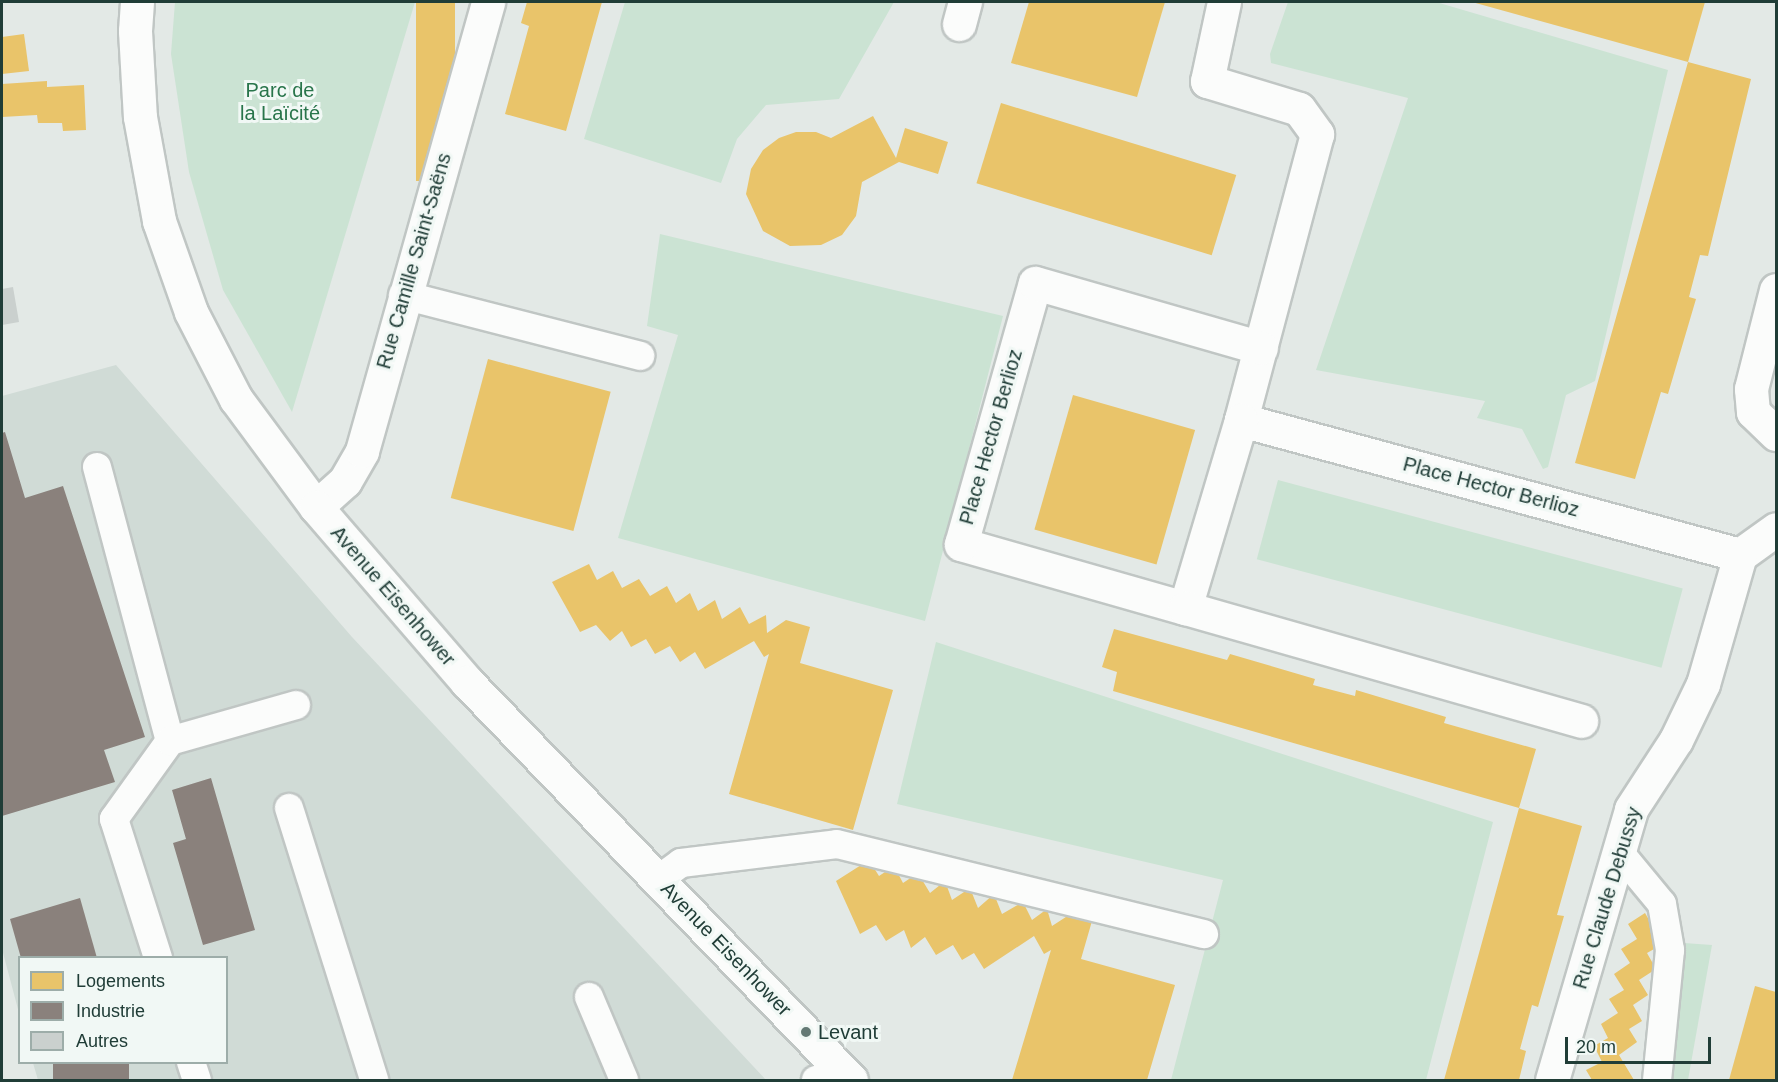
<!DOCTYPE html>
<meta charset="utf-8">
<style>
body{margin:0}
#map{position:relative;width:1778px;height:1082px;overflow:hidden;background:#e3e9e6;font-family:Helvetica,sans-serif}
div>[style]{position:absolute}
[style*='--x']{left:calc(var(--x)*1px);top:calc(var(--y)*1px);width:calc(var(--w)*1px);rotate:calc(var(--a)*1deg)}
.built>*{inset:0;background:#d0dbd6}
.green>*{inset:0;background:#cbe3d3;transform-origin:0 0}
.homes>*{inset:0;background:#e9c46a;transform-origin:0 0}
.industry>*{inset:0;background:#8a817c;transform-origin:0 0}
.building>*{inset:0;background:#cad0ce}
.roads{filter:drop-shadow(2px 0 #c0c6c4) drop-shadow(-2px 0 #c0c6c4) drop-shadow(0 2px #c0c6c4) drop-shadow(0 -2px #c0c6c4)}
.service>*{height:28px;margin:-14px;padding:0 14px;transform-origin:14px;border-radius:14px;background:#fbfcfb}
.minor>*{height:33px;margin:-16.5px;padding:0 16.5px;transform-origin:16.5px;border-radius:16.5px;background:#fbfcfb}
.tertiary>*{height:33px;margin:-16.5px;padding:0 16.5px;transform-origin:16.5px;border-radius:16.5px;background:#fbfcfb}
.dots>*{width:16px;height:16px;translate:-50% -50%;box-sizing:border-box;border:3px solid #f1f8f5;border-radius:50%}
span{translate:-50% -50%;white-space:nowrap;text-align:center;line-height:1.15;-webkit-text-stroke:6px #f1f8f5;paint-order:stroke}
.park-label{font-size:20px;color:#29754b}
.street-label{font-size:20px;color:#203d37}
.poi-label{font-size:20px;color:#203d37}
.left{translate:0 -50%;text-align:left}
.frame{position:absolute;inset:0;border:3px solid #203d37;pointer-events:none}
.legend{position:absolute;left:18px;top:956px;width:210px;height:108px;box-sizing:border-box;background:#f1f8f5;border:2px solid #9dada9;margin:0;padding:8px 10px;list-style:none;font-size:18px;color:#203d37}
.legend li{display:flex;align-items:center;gap:12px;height:30px}
.legend b{width:30px;border:2px solid #9dada9}
.scale{position:absolute;left:1565px;top:1037px;width:146px;height:27px;box-sizing:border-box;border:3px solid #203d37;border-top:0;padding-left:8px;font-size:18px;line-height:21px;white-space:nowrap;color:#203d37;-webkit-text-stroke:4px #f1f8f5;paint-order:stroke}
</style>
<div id="map">
<div class="built">
<div style="clip-path:polygon(116px 365px,352px 637px,766px 1080px,38px 1080px,33px 1063px,226px 1062px,226px 958px,20px 958px,19px 1013px,2px 949px,2px 396px)"></div>
</div>
<div class="green">
<div style="clip-path:polygon(175px 2px,415px 2px,292px 412px,223px 290px,189px 172px,171px 54px)"></div>
<div style="clip-path:polygon(625px 2px,894px 2px,839px 99px,766px 105px,737px 139px,721px 183px,584px 139px)"></div>
<div style="clip-path:polygon(1288px 2px,1436px 2px,1668px 70px,1595px 381px,1566px 395px,1548px 467px,1543px 469px,1522px 429px,1477px 418px,1485px 401px,1316px 370px,1408px 98px,1271px 63px,1270px 54px)"></div>
<div style="clip-path:polygon(660px 234px,1003px 316px,925px 621px,618px 538px,678px 335px,647px 326px)"></div>
<div style="left:1278px;top:480px;width:419px;height:82px;rotate:15deg"></div>
<div style="clip-path:polygon(936px 642px,1493px 822px,1426px 1080px,1171px 1080px,1223px 880px,897px 804px)"></div>
<div style="clip-path:polygon(1684px 943px,1712px 945px,1688px 1080px,1667px 1080px)"></div>
</div>
<div class="homes">
<div style="left:416px;top:2px;width:39px;height:179px"></div>
<div style="clip-path:polygon(527px 2px,602px 2px,566px 131px,505px 114px,529px 26px,521px 23px)"></div>
<div style="clip-path:polygon(1029px 2px,1165px 2px,1137px 97px,1011px 63px)"></div>
<div style="clip-path:polygon(1472px 2px,1705px 2px,1688px 62px)"></div>
<div style="clip-path:polygon(24px 34px,29px 71px,2px 74px,2px 37px)"></div>
<div style="clip-path:polygon(1688px 62px,1751px 79px,1708px 256px,1700px 255px,1689px 297px,1696px 299px,1668px 394px,1661px 392px,1635px 479px,1575px 463px)"></div>
<div style="clip-path:polygon(47px 81px,47px 87px,84px 85px,86px 130px,63px 131px,62px 123px,38px 123px,37px 115px,2px 117px,2px 84px)"></div>
<div style="left:1001px;top:103px;width:246px;height:84px;rotate:17deg"></div>
<div style="clip-path:polygon(873px 116px,896px 158px,905px 128px,948px 142px,938px 174px,899px 162px,862px 182px,856px 216px,842px 235px,821px 245px,790px 246px,763px 231px,746px 194px,751px 169px,763px 150px,779px 138px,796px 132px,816px 132px,831px 138px)"></div>
<div style="left:488px;top:359px;width:127px;height:144px;rotate:15deg"></div>
<div style="left:1073px;top:395px;width:127px;height:140px;rotate:16deg"></div>
<div style="clip-path:polygon(589px 564px,597px 580px,613px 571px,622px 588px,639px 579px,650px 596px,667px 586px,676px 603px,690px 593px,698px 611px,715px 600px,722px 619px,740px 607px,749px 624px,766px 615px,767px 633px,786px 620px,810px 627px,800px 663px,893px 690px,853px 830px,729px 794px,769px 654px,764px 657px,754px 641px,705px 669px,695px 652px,680px 662px,670px 646px,655px 654px,646px 639px,631px 647px,622px 631px,610px 641px,596px 625px,580px 632px,552px 582px)"></div>
<div style="clip-path:polygon(1114px 629px,1227px 660px,1230px 654px,1315px 679px,1313px 685px,1355px 696px,1356px 690px,1446px 717px,1444px 723px,1536px 749px,1519px 808px,1113px 691px,1117px 672px,1102px 667px)"></div>
<div style="clip-path:polygon(1519px 808px,1582px 826px,1557px 915px,1564px 916px,1538px 1007px,1532px 1005px,1520px 1049px,1526px 1051px,1519px 1080px,1444px 1080px)"></div>
<div style="clip-path:polygon(869px 860px,879px 876px,894px 866px,903px 883px,918px 873px,930px 893px,945px 881px,952px 900px,970px 888px,978px 908px,994px 894px,1002px 914px,1023px 902px,1032px 920px,1047px 909px,1052px 926px,1069px 915px,1092px 921px,1081px 959px,1175px 985px,1147px 1080px,1012px 1080px,1051px 950px,1044px 954px,1034px 936px,984px 969px,974px 953px,962px 960px,953px 945px,936px 955px,925px 937px,911px 948px,904px 930px,886px 941px,876px 925px,860px 934px,836px 881px)"></div>
<div style="clip-path:polygon(1645px 913px,1663px 944px,1647px 953px,1656px 969px,1639px 980px,1648px 995px,1633px 1005px,1642px 1021px,1629px 1029px,1637px 1042px,1619px 1055px,1634px 1080px,1592px 1080px,1586px 1070px,1602px 1062px,1594px 1046px,1608px 1038px,1601px 1024px,1618px 1013px,1609px 999px,1624px 990px,1614px 974px,1630px 963px,1621px 949px,1637px 939px,1628px 924px)"></div>
<div style="clip-path:polygon(1755px 986px,1776px 992px,1776px 1080px,1729px 1080px)"></div>
</div>
<div class="industry">
<div style="clip-path:polygon(5px 432px,25px 498px,63px 486px,145px 737px,104px 750px,115px 782px,2px 816px,2px 433px)"></div>
<div style="clip-path:polygon(211px 778px,255px 930px,203px 945px,173px 843px,186px 839px,172px 790px)"></div>
<div style="clip-path:polygon(80px 898px,97px 958px,21px 958px,10px 919px)"></div>
<div style="left:53px;top:1062px;width:76px;height:19px"></div>
</div>
<div class="building">
<div style="clip-path:polygon(13px 287px,19px 322px,2px 325px,2px 289px)"></div>
</div>
<div class="roads">
<div class="service">
<div style="--x:403;--y:295;--w:245;--a:14.4"></div>
<div style="--x:97;--y:467;--w:284;--a:75.1"></div>
<div style="--x:170;--y:741;--w:96;--a:125.7"></div>
<div style="--x:114;--y:819;--w:146;--a:72.4"></div>
<div style="--x:170;--y:741;--w:131;--a:-15.9"></div>
<div style="--x:289;--y:808;--w:285;--a:72.6"></div>
<div style="--x:1619;--y:852;--w:67;--a:50.4"></div>
<div style="--x:1662;--y:904;--w:47;--a:80.1"></div>
<div style="--x:1670;--y:950;--w:131;--a:95.7"></div>
<div style="--x:659;--y:879;--w:27;--a:-36"></div>
<div style="--x:681;--y:863;--w:157;--a:-6.9"></div>
<div style="--x:837;--y:844;--w:378;--a:13.8"></div>
<div style="--x:589;--y:997;--w:90;--a:67.1"></div>
<div style="--x:191;--y:1062;--w:19;--a:72"></div>
<div style="--x:816;--y:1080;--w:28;--a:-17"></div>
</div>
<div class="minor">
<div style="--x:1224;--y:2;--w:81;--a:102.1"></div>
<div style="--x:1207;--y:81;--w:96;--a:16.9"></div>
<div style="--x:1299;--y:109;--w:31;--a:54"></div>
<div style="--x:1317;--y:134;--w:296;--a:104.9"></div>
<div style="--x:1241;--y:420;--w:517;--a:15.14"></div>
<div style="--x:959;--y:24;--w:23;--a:-75"></div>
<div style="--x:1776;--y:290;--w:102;--a:104.2"></div>
<div style="--x:1751;--y:389;--w:23;--a:85"></div>
<div style="--x:1753;--y:412;--w:32;--a:44"></div>
<div style="--x:1241;--y:420;--w:196;--a:106.6"></div>
<div style="--x:1185;--y:608;--w:233;--a:-164.1"></div>
<div style="--x:961;--y:544;--w:271;--a:-74.2"></div>
<div style="--x:1035;--y:283;--w:235;--a:16"></div>
<div style="--x:316;--y:507;--w:39;--a:-42"></div>
<div style="--x:345;--y:481;--w:34;--a:-60"></div>
<div style="--x:362;--y:451;--w:466;--a:-74.3"></div>
<div style="--x:1740;--y:555;--w:44;--a:-35.8"></div>
<div style="--x:1185;--y:608;--w:412;--a:15.9"></div>
<div style="--x:1552;--y:1080;--w:282;--a:-73.7"></div>
<div style="--x:1631;--y:809;--w:82;--a:-56.9"></div>
<div style="--x:1676;--y:740;--w:62;--a:-64.3"></div>
<div style="--x:1703;--y:684;--w:134;--a:-74"></div>
</div>
<div class="tertiary">
<div style="--x:137;--y:2;--w:29;--a:94"></div>
<div style="--x:135;--y:31;--w:86;--a:86.7"></div>
<div style="--x:140;--y:117;--w:106;--a:79.6"></div>
<div style="--x:159;--y:221;--w:96;--a:70.6"></div>
<div style="--x:191;--y:312;--w:98;--a:62.7"></div>
<div style="--x:236;--y:399;--w:134;--a:53.5"></div>
<div style="--x:316;--y:507;--w:231;--a:49.2"></div>
<div style="--x:467;--y:682;--w:553;--a:46.03"></div>
</div>
</div>
<div class="dots">
<div style="left:806px;top:1032px;background:#647974"></div>
</div>
<div class="park-label">
<span style="left:280px;top:102px">Parc de<br>la Laïcité</span>
</div>
<div class="street-label">
<span style="left:414px;top:261px;rotate:-74deg">Rue Camille Saint-Saëns</span>
<span style="left:991px;top:437px;rotate:-74deg">Place Hector Berlioz</span>
<span style="left:1491px;top:487px;rotate:15deg">Place Hector Berlioz</span>
<span style="left:393px;top:596px;rotate:49deg">Avenue Eisenhower</span>
<span style="left:1607px;top:898px;rotate:-73deg">Rue Claude Debussy</span>
<span style="left:726px;top:949px;rotate:46deg">Avenue Eisenhower</span>
</div>
<div class="poi-label">
<span class="left" style="left:818px;top:1032px">Levant</span>
</div>
<div class="frame"></div>
<ul class="legend">
<li><b style="height:16px;background:#e9c46a"></b>Logements</li>
<li><b style="height:16px;background:#8a817c"></b>Industrie</li>
<li><b style="height:16px;background:#cad0ce"></b>Autres</li>
</ul>
<div class="scale">20 m</div>
</div>
